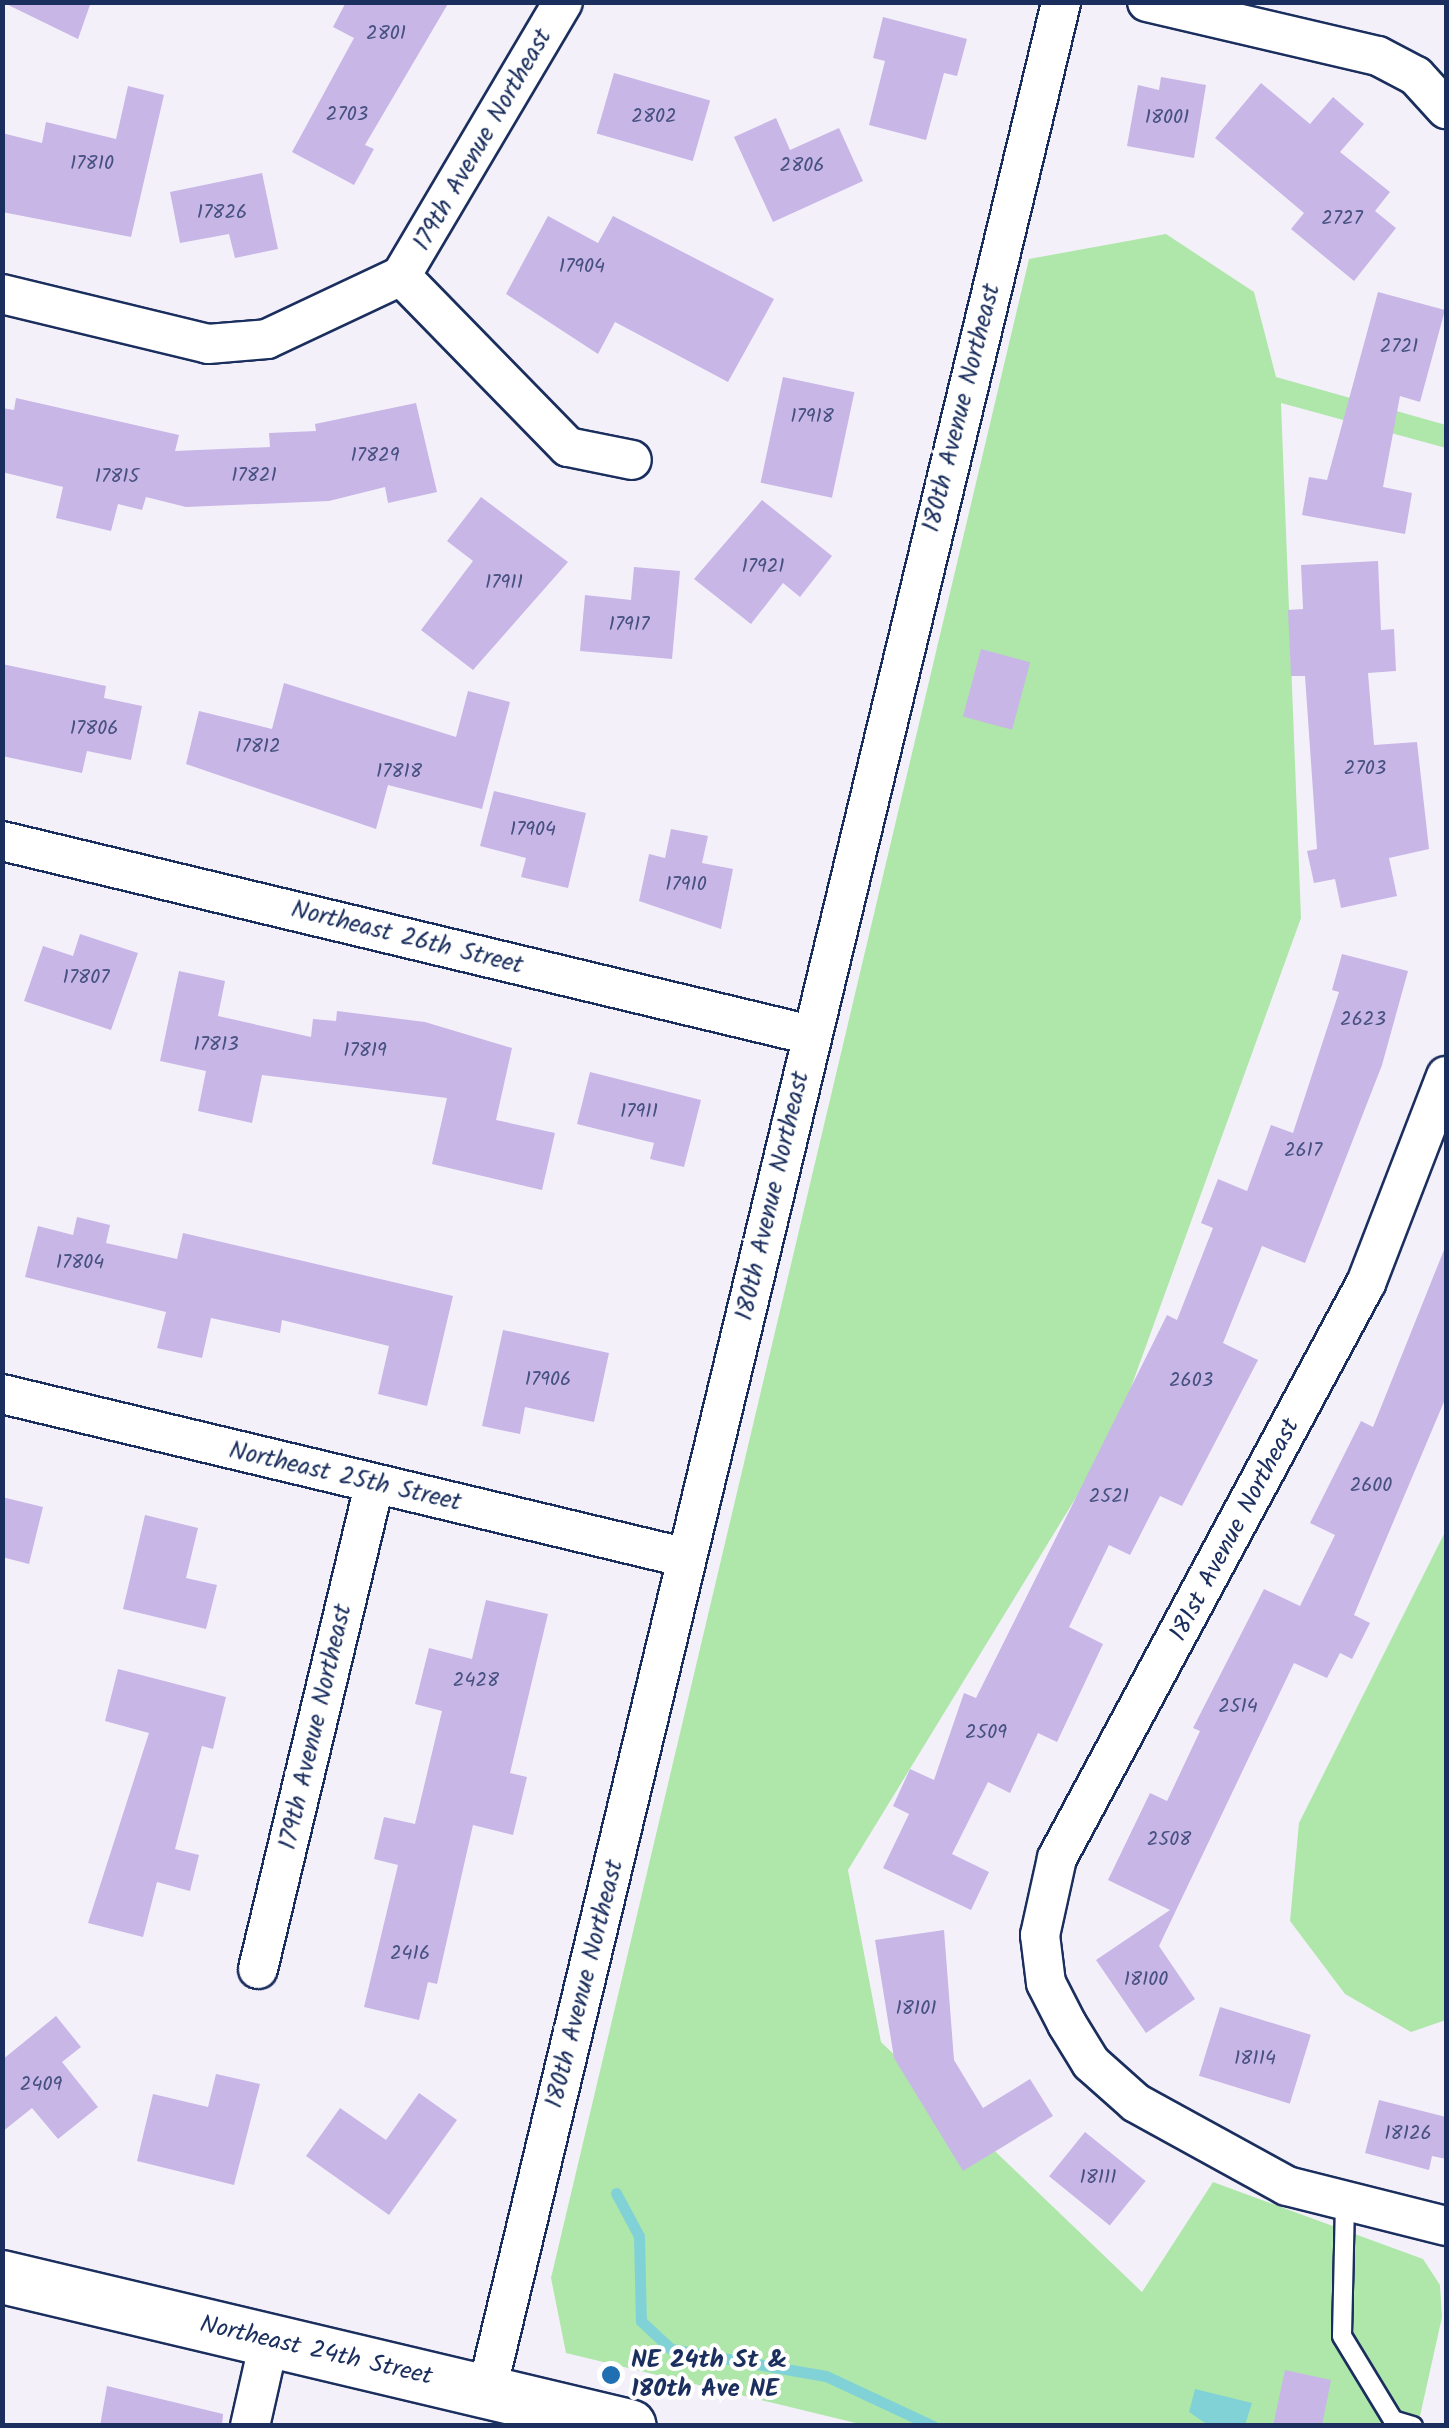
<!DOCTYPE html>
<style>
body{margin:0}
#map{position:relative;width:1449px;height:2428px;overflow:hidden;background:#f4f0fa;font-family:Kalam,sans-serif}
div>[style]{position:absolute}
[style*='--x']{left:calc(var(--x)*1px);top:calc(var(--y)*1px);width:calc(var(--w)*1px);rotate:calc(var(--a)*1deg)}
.green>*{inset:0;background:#afe7aa}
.water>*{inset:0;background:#80d2d6}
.stream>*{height:11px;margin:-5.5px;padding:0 5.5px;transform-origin:5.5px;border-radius:5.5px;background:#80d2d6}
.building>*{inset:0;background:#c8b6e7;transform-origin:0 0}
.roads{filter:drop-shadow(2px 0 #1b2f5e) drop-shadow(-2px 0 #1b2f5e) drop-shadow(0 2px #1b2f5e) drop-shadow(0 -2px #1b2f5e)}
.service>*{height:18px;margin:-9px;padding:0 9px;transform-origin:9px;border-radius:9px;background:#fff}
.minor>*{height:38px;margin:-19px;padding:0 19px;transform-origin:19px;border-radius:19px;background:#fff}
.secondary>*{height:52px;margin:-26px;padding:0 26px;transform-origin:26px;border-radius:26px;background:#fff}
.dots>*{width:28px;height:28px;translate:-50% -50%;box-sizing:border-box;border:5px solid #fff;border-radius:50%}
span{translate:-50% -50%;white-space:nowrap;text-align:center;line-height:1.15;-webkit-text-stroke:8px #fff;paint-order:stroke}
.number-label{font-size:20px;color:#465180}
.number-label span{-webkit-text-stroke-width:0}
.street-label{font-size:25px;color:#1b2f5e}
.poi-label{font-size:25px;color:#1b2f5e;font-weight:700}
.left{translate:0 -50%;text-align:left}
.frame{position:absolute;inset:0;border:5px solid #1b2f5e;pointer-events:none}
</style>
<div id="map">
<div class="green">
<div style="clip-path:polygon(1166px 234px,1254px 292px,1276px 377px,1446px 425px,1446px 448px,1281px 403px,1301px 918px,1113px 1437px,848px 1870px,881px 2042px,1142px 2292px,1213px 2182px,1423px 2259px,1440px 2285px,1442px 2317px,1418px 2425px,864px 2425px,566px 2353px,551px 2278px,1029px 259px)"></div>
<div style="clip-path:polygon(1446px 1530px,1446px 2020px,1411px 2032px,1345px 1994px,1290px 1921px,1299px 1823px)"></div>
</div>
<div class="water">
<div style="clip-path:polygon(1195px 2389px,1252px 2403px,1245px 2425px,1208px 2425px,1189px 2412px)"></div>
</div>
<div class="stream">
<div style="--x:616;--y:2193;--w:49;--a:61.9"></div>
<div style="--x:639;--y:2236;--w:85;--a:88.7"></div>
<div style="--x:641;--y:2321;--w:41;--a:43"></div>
<div style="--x:671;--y:2349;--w:157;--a:9.9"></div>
<div style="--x:826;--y:2376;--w:118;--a:25"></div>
</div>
<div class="building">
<div style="clip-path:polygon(2px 2px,91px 2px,78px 39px)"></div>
<div style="clip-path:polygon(346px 2px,449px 2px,365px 145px,374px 149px,354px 185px,292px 152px,354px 38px,333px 27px)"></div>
<div style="clip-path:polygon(883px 17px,967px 39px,957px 76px,944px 73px,926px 140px,869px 125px,885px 61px,873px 58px)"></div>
<div style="left:614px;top:73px;width:100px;height:63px;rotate:16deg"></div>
<div style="clip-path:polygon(1161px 77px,1206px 85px,1194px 158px,1127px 146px,1138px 85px,1159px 90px)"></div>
<div style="clip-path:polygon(1261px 83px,1310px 124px,1333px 97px,1364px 124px,1340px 152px,1390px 192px,1375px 211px,1396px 228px,1354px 281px,1291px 229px,1304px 213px,1215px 138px)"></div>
<div style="clip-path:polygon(128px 86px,164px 95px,131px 237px,2px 212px,2px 133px,42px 143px,46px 122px,116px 139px)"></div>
<div style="clip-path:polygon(776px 118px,790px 150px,839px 128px,863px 181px,773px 222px,734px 137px)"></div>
<div style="clip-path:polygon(262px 173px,278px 249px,235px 258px,229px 234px,180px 243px,170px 192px)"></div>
<div style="clip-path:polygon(548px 216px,598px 243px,613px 216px,774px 299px,728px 382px,615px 322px,598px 354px,506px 294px)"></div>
<div style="clip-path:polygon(1378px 292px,1445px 310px,1420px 402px,1400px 396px,1383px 487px,1412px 493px,1405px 534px,1302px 515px,1309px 477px,1327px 480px)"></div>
<div style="left:783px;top:377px;width:73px;height:108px;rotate:12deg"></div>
<div style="clip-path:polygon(16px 398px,179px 435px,175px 451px,270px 447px,269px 433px,316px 431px,315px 424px,416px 403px,437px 492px,388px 503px,385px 487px,329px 501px,186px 507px,146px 497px,142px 510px,118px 504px,111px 531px,56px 518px,63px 487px,2px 472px,2px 408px,14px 410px)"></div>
<div style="clip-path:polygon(481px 497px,568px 562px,473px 670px,421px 630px,473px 561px,447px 541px)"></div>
<div style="clip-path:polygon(762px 500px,832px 556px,800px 597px,783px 583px,751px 624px,694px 579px)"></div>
<div style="clip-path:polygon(1378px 561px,1381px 630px,1394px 629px,1396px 671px,1368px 673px,1374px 745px,1417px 742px,1429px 849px,1389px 858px,1397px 896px,1341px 908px,1335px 879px,1314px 883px,1307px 851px,1317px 849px,1305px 676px,1291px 676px,1288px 610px,1303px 609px,1301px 565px)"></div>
<div style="clip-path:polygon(634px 567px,680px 571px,672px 659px,580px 651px,585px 595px,631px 600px)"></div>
<div style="left:981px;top:649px;width:51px;height:70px;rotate:15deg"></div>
<div style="clip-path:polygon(2px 664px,106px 686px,104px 698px,142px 706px,131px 760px,87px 751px,82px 773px,2px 756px)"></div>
<div style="clip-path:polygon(284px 683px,456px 737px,468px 691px,510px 702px,482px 809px,388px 785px,376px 829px,186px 764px,199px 711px,272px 729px)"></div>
<div style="clip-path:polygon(494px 791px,586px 813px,568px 888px,521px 877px,526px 858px,480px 846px)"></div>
<div style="clip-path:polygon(671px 829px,708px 836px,702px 863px,733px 869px,721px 929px,639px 901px,649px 854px,665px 858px)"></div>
<div style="clip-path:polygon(80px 934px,138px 953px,111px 1030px,24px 1001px,43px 946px,73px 956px)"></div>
<div style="clip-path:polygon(1342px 954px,1408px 971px,1382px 1065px,1305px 1263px,1262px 1246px,1223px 1343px,1258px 1360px,1182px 1506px,1160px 1496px,1130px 1555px,1109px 1545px,1069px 1627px,1103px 1644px,1057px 1742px,1038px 1733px,1010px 1793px,988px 1782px,952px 1854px,989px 1872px,971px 1910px,883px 1868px,909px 1814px,893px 1806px,910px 1769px,934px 1780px,964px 1693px,976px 1698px,1167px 1315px,1177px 1320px,1213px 1228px,1201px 1223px,1218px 1179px,1247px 1191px,1271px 1125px,1293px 1133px,1339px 992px,1332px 990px)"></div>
<div style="clip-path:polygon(179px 971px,225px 981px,218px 1016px,311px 1037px,313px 1019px,336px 1021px,337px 1011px,425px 1022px,512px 1048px,496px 1120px,555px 1133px,542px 1190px,432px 1164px,447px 1098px,262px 1075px,252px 1123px,198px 1111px,206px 1071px,160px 1061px)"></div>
<div style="clip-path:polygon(590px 1072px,701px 1100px,684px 1167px,650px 1159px,654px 1143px,577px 1124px)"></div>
<div style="clip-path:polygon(77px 1217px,110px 1225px,106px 1243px,177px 1259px,183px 1233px,453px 1296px,427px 1406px,378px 1394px,389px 1346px,282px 1320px,280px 1333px,211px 1318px,202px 1358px,157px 1348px,166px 1312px,25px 1277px,38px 1226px,73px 1235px)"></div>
<div style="clip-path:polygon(1446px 1245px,1446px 1397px,1354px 1615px,1370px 1623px,1352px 1659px,1340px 1653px,1327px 1678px,1294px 1663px,1159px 1946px,1195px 1999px,1146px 2033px,1096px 1960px,1170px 1910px,1108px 1880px,1150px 1793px,1167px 1801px,1200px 1731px,1193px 1728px,1264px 1589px,1300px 1606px,1335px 1535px,1310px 1523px,1361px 1421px,1373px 1427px)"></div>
<div style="clip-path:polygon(503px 1330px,609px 1353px,594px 1422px,525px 1407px,520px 1434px,482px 1426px)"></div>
<div style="clip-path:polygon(2px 1497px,43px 1507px,29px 1564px,2px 1557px)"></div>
<div style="clip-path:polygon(145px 1515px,198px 1528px,186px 1578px,217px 1585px,206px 1629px,123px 1609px)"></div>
<div style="clip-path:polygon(486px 1600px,548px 1614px,510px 1773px,527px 1777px,513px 1835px,473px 1825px,437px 1984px,428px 1982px,419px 2020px,364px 2007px,398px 1865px,374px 1859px,384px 1817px,415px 1824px,442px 1711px,415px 1704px,429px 1648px,472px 1659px)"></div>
<div style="clip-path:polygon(118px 1669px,226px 1697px,213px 1749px,202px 1746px,175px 1849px,199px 1855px,190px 1891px,157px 1882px,143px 1937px,88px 1923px,149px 1733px,105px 1721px)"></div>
<div style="clip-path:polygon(944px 1930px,954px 2060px,983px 2108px,1030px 2079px,1053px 2116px,963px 2171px,894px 2058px,875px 1940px)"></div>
<div style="left:1220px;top:2007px;width:95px;height:72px;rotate:17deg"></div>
<div style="clip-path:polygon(56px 2016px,81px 2047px,62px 2062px,98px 2107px,58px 2139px,32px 2108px,2px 2132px,2px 2060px)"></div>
<div style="clip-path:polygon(216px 2074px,260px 2084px,234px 2185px,137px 2161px,153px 2094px,208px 2107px)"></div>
<div style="clip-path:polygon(419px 2093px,457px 2120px,389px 2215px,306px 2156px,340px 2108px,386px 2140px)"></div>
<div style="clip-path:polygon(1379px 2100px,1446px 2117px,1446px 2159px,1432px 2156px,1429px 2170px,1365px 2153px)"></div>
<div style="left:1085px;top:2132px;width:78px;height:57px;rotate:39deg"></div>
<div style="clip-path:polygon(1285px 2370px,1331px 2380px,1322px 2426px,1273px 2426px)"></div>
<div style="clip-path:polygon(107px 2386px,223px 2414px,222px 2426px,100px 2426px)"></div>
</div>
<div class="roads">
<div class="service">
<div style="--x:1345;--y:2203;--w:133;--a:91.3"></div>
<div style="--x:1342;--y:2336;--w:98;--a:58.7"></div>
<div style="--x:1393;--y:2420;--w:21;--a:17"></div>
</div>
<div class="minor">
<div style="--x:1147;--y:2;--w:237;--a:13.2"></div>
<div style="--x:1378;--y:56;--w:43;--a:27.8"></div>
<div style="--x:1416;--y:76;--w:45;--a:47.7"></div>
<div style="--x:401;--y:276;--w:318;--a:-59.4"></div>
<div style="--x:2;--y:294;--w:212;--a:13.6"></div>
<div style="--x:208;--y:344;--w:59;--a:-4.8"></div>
<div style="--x:267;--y:339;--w:148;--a:-25.2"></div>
<div style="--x:401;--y:276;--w:239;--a:45.7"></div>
<div style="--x:568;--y:447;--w:65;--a:11.5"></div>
<div style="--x:2;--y:841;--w:832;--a:13.49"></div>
<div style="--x:1446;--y:1076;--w:222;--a:111.1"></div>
<div style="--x:1366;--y:1283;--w:653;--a:118.25"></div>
<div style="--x:1057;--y:1858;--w:79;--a:102.4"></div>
<div style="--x:1040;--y:1935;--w:48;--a:82.9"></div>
<div style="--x:1046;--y:1983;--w:46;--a:62.9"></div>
<div style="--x:1067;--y:2024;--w:46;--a:58.4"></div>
<div style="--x:1091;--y:2063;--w:60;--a:41.6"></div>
<div style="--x:1136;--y:2103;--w:172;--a:28.8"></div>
<div style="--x:1287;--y:2186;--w:164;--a:14.1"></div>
<div style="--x:2;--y:1394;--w:704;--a:13.46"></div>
<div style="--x:258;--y:1969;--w:499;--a:-76.5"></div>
<div style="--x:487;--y:2390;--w:2456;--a:-76.48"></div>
<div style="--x:250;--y:2426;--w:86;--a:-77.3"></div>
</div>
<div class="secondary">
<div style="--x:2;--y:2277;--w:645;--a:13.35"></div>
</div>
</div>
<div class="dots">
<div style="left:611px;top:2375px;background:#1f6fb2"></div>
</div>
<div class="number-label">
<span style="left:386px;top:34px">2801</span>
<span style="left:347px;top:115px">2703</span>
<span style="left:654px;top:117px">2802</span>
<span style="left:1167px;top:118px">18001</span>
<span style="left:92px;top:164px">17810</span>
<span style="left:802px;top:166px">2806</span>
<span style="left:222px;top:213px">17826</span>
<span style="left:1342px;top:219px">2727</span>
<span style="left:582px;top:267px">17904</span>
<span style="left:1399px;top:347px">2721</span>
<span style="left:812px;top:417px">17918</span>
<span style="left:375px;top:456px">17829</span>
<span style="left:254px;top:476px">17821</span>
<span style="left:117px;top:477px">17815</span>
<span style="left:763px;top:567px">17921</span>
<span style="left:504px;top:583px">17911</span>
<span style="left:629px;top:625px">17917</span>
<span style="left:94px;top:729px">17806</span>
<span style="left:258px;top:747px">17812</span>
<span style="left:1365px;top:769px">2703</span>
<span style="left:399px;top:772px">17818</span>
<span style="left:533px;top:830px">17904</span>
<span style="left:686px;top:885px">17910</span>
<span style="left:86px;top:978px">17807</span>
<span style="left:1363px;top:1020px">2623</span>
<span style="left:216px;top:1045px">17813</span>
<span style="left:365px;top:1051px">17819</span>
<span style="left:639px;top:1112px">17911</span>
<span style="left:1303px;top:1151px">2617</span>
<span style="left:80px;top:1263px">17804</span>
<span style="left:548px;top:1380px">17906</span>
<span style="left:1191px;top:1381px">2603</span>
<span style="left:1371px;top:1486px">2600</span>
<span style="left:1109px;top:1497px">2521</span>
<span style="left:476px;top:1681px">2428</span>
<span style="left:1238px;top:1707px">2514</span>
<span style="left:986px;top:1733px">2509</span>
<span style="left:1169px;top:1840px">2508</span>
<span style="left:410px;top:1954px">2416</span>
<span style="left:1146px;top:1980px">18100</span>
<span style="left:916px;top:2009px">18101</span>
<span style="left:1255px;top:2059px">18114</span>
<span style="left:41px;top:2085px">2409</span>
<span style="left:1408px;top:2134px">18126</span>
<span style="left:1098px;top:2178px">18111</span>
</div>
<div class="street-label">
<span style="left:483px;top:140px;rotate:-60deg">179th Avenue Northeast</span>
<span style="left:962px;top:408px;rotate:-76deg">180th Avenue Northeast</span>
<span style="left:407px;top:938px;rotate:14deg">Northeast 26th Street</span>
<span style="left:773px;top:1196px;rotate:-77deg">180th Avenue Northeast</span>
<span style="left:345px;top:1477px;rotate:13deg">Northeast 25th Street</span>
<span style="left:1235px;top:1530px;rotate:-62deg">181st Avenue Northeast</span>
<span style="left:316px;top:1727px;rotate:-77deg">179th Avenue Northeast</span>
<span style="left:585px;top:1984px;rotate:-76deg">180th Avenue Northeast</span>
<span style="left:316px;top:2351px;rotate:13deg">Northeast 24th Street</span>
</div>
<div class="poi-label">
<span class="left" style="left:631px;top:2375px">NE 24th St &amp;<br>180th Ave NE</span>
</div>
<div class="frame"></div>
</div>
